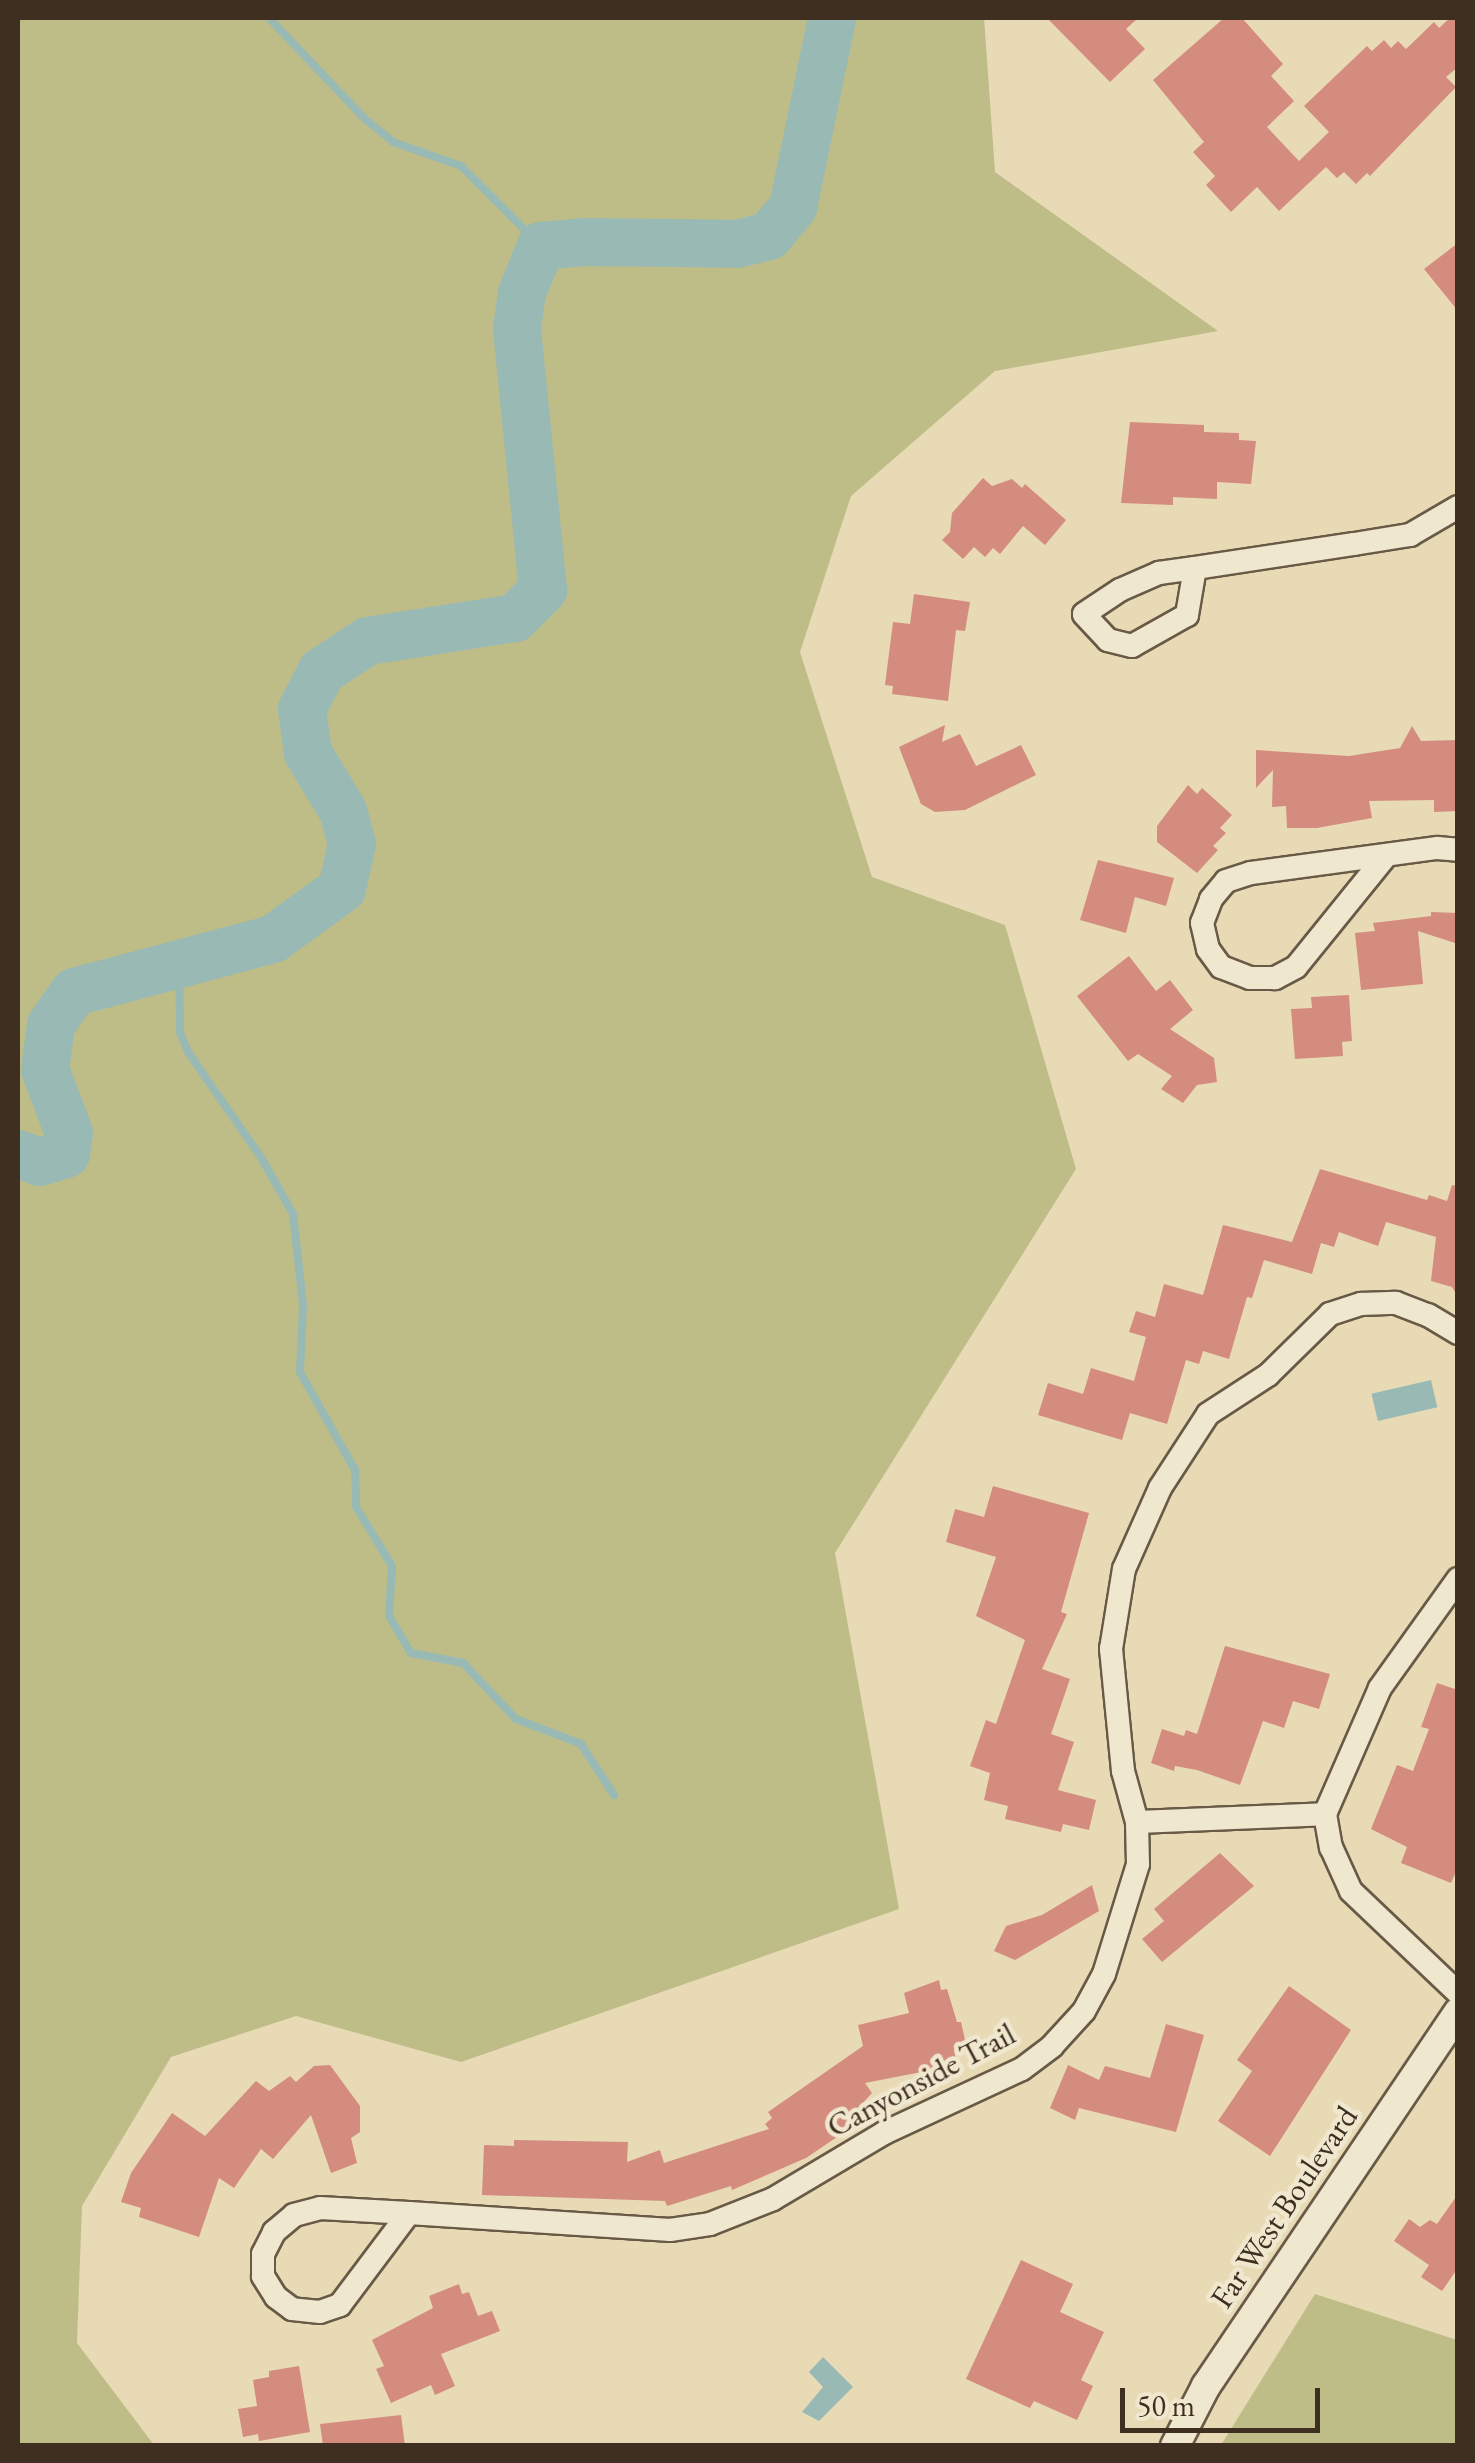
<!DOCTYPE html>
<style>
body{margin:0}
#map{position:relative;width:1475px;height:2463px;overflow:hidden;background:#e8dab5;font-family:"EB Garamond",serif}
div>[style]{position:absolute}
[style*='--x']{left:calc(var(--x)*1px);top:calc(var(--y)*1px);width:calc(var(--w)*1px);rotate:calc(var(--a)*1deg)}
.green>*{inset:0;background:#bebd88}
.water>*{inset:0;background:#99b9b5;transform-origin:0 0}
.stream>*{height:8px;margin:-4px;padding:0 4px;transform-origin:4px;border-radius:4px;background:#99b9b5}
.river>*{height:48px;margin:-24px;padding:0 24px;transform-origin:24px;border-radius:24px;background:#99b9b5}
.building>*{inset:0;background:#d48c7f}
.roads{filter:drop-shadow(2px 0 #685a46) drop-shadow(-2px 0 #685a46) drop-shadow(0 2px #685a46) drop-shadow(0 -2px #685a46)}
.minor>*{height:22px;margin:-11px;padding:0 11px;transform-origin:11px;border-radius:11px;background:#f0e7cf}
.tertiary>*{height:28px;margin:-14px;padding:0 14px;transform-origin:14px;border-radius:14px;background:#f0e7cf}
span{translate:-50% -50%;white-space:nowrap;text-align:center;line-height:1.15;-webkit-text-stroke:9px #f0e7cf;paint-order:stroke}
.street-label{font-size:32px;color:#3e2f21}
.frame{position:absolute;inset:0;border:20px solid #3e2f21;pointer-events:none}
.scale{position:absolute;left:1120px;top:2388px;width:200px;height:45px;box-sizing:border-box;border:5px solid #3e2f21;border-top:0;padding-left:12px;font-size:30px;line-height:35px;white-space:nowrap;color:#3e2f21;-webkit-text-stroke:8px #f0e7cf;paint-order:stroke}
</style>
<div id="map">
<div class="green">
<div style="clip-path:polygon(18px 18px,984px 18px,995px 172px,1218px 331px,995px 371px,851px 496px,800px 652px,872px 877px,1005px 925px,1076px 1169px,835px 1553px,899px 1909px,461px 2062px,296px 2016px,171px 2057px,82px 2206px,77px 2343px,154px 2445px,18px 2445px)"></div>
<div style="clip-path:polygon(1315px 2294px,1457px 2340px,1457px 2445px,1221px 2445px)"></div>
</div>
<div class="water">
<div style="left:1431px;top:1380px;width:28px;height:61px;rotate:77deg"></div>
<div style="clip-path:polygon(823px 2357px,853px 2387px,819px 2421px,802px 2412px,823px 2387px,809px 2372px)"></div>
</div>
<div class="stream">
<div style="--x:269;--y:18;--w:139;--a:46.5"></div>
<div style="--x:365;--y:119;--w:36;--a:39"></div>
<div style="--x:393;--y:142;--w:72;--a:19.4"></div>
<div style="--x:461;--y:166;--w:113;--a:45"></div>
<div style="--x:179;--y:965;--w:67;--a:89.1"></div>
<div style="--x:180;--y:1032;--w:22;--a:68"></div>
<div style="--x:188;--y:1052;--w:130;--a:55.3"></div>
<div style="--x:262;--y:1159;--w:63;--a:60.6"></div>
<div style="--x:293;--y:1214;--w:92;--a:83.7"></div>
<div style="--x:303;--y:1305;--w:67;--a:92.6"></div>
<div style="--x:300;--y:1372;--w:112;--a:60.7"></div>
<div style="--x:355;--y:1470;--w:37;--a:88"></div>
<div style="--x:356;--y:1507;--w:69;--a:58.6"></div>
<div style="--x:392;--y:1566;--w:50;--a:93.4"></div>
<div style="--x:389;--y:1616;--w:43;--a:59.3"></div>
<div style="--x:411;--y:1653;--w:53;--a:10.9"></div>
<div style="--x:463;--y:1663;--w:77;--a:46.6"></div>
<div style="--x:516;--y:1719;--w:70;--a:21"></div>
<div style="--x:581;--y:1744;--w:61;--a:57.1"></div>
</div>
<div class="river">
<div style="--x:18;--y:1154;--w:23;--a:20"></div>
<div style="--x:40;--y:1162;--w:27;--a:-17"></div>
<div style="--x:66;--y:1154;--w:21;--a:-82"></div>
<div style="--x:69;--y:1133;--w:68;--a:-110.6"></div>
<div style="--x:45;--y:1069;--w:44;--a:-82.2"></div>
<div style="--x:51;--y:1025;--w:40;--a:-55.1"></div>
<div style="--x:74;--y:992;--w:206;--a:-14.9"></div>
<div style="--x:273;--y:939;--w:85;--a:-35.9"></div>
<div style="--x:342;--y:889;--w:46;--a:-77.5"></div>
<div style="--x:352;--y:844;--w:34;--a:-105"></div>
<div style="--x:343;--y:811;--w:68;--a:-121.1"></div>
<div style="--x:308;--y:753;--w:44;--a:-97.8"></div>
<div style="--x:302;--y:709;--w:43;--a:-62.2"></div>
<div style="--x:322;--y:671;--w:55;--a:-33.1"></div>
<div style="--x:368;--y:641;--w:149;--a:-8.9"></div>
<div style="--x:515;--y:618;--w:40;--a:-45"></div>
<div style="--x:543;--y:590;--w:263;--a:-95.7"></div>
<div style="--x:517;--y:328;--w:35;--a:-82"></div>
<div style="--x:522;--y:293;--w:51;--a:-68"></div>
<div style="--x:541;--y:246;--w:43;--a:-5.3"></div>
<div style="--x:584;--y:242;--w:153;--a:0.7"></div>
<div style="--x:737;--y:244;--w:33;--a:-14"></div>
<div style="--x:769;--y:236;--w:38;--a:-50"></div>
<div style="--x:793;--y:207;--w:193;--a:-78.3"></div>
</div>
<div class="building">
<div style="clip-path:polygon(1047px 18px,1138px 18px,1126px 29px,1145px 49px,1110px 82px)"></div>
<div style="clip-path:polygon(1224px 18px,1242px 18px,1283px 64px,1271px 76px,1294px 101px,1267px 127px,1299px 161px,1329px 132px,1304px 106px,1367px 46px,1372px 51px,1384px 40px,1391px 48px,1398px 41px,1406px 49px,1434px 22px,1439px 28px,1450px 18px,1458px 18px,1458px 67px,1446px 77px,1456px 87px,1370px 176px,1367px 173px,1356px 184px,1344px 172px,1337px 178px,1326px 167px,1279px 211px,1257px 187px,1231px 212px,1206px 185px,1215px 176px,1193px 152px,1204px 142px,1153px 80px)"></div>
<div style="clip-path:polygon(1458px 243px,1458px 311px,1424px 269px)"></div>
<div style="clip-path:polygon(1130px 422px,1204px 425px,1204px 432px,1239px 433px,1239px 440px,1256px 441px,1251px 484px,1217px 482px,1217px 499px,1173px 497px,1173px 505px,1121px 503px)"></div>
<div style="clip-path:polygon(983px 478px,992px 486px,1012px 479px,1022px 488px,1025px 484px,1066px 520px,1045px 545px,1023px 526px,1000px 554px,993px 548px,985px 557px,974px 547px,963px 559px,942px 540px,950px 532px,952px 513px)"></div>
<div style="clip-path:polygon(914px 594px,970px 602px,965px 631px,956px 630px,948px 701px,892px 694px,893px 686px,885px 685px,893px 622px,910px 624px)"></div>
<div style="clip-path:polygon(945px 725px,942px 742px,960px 734px,976px 766px,1021px 745px,1036px 775px,965px 810px,935px 812px,921px 804px,899px 747px)"></div>
<div style="clip-path:polygon(1412px 726px,1421px 741px,1458px 740px,1458px 811px,1434px 812px,1434px 800px,1369px 801px,1372px 818px,1317px 828px,1287px 828px,1286px 806px,1272px 807px,1273px 770px,1256px 788px,1256px 750px,1349px 756px,1400px 748px)"></div>
<div style="clip-path:polygon(1188px 785px,1197px 794px,1202px 788px,1232px 815px,1220px 828px,1226px 833px,1213px 846px,1218px 850px,1197px 873px,1157px 842px,1157px 826px)"></div>
<div style="clip-path:polygon(1098px 860px,1174px 878px,1166px 906px,1135px 897px,1126px 933px,1080px 920px)"></div>
<div style="clip-path:polygon(1431px 912px,1458px 913px,1458px 944px,1418px 931px,1423px 984px,1361px 990px,1355px 933px,1375px 931px,1373px 923px,1431px 916px)"></div>
<div style="clip-path:polygon(1129px 956px,1156px 991px,1170px 980px,1193px 1010px,1170px 1029px,1214px 1058px,1217px 1082px,1197px 1085px,1183px 1103px,1161px 1089px,1172px 1076px,1138px 1054px,1128px 1061px,1077px 996px)"></div>
<div style="clip-path:polygon(1349px 995px,1352px 1041px,1342px 1042px,1343px 1056px,1295px 1059px,1291px 1009px,1312px 1008px,1311px 997px)"></div>
<div style="clip-path:polygon(1320px 1169px,1427px 1200px,1429px 1195px,1447px 1201px,1452px 1185px,1458px 1186px,1458px 1297px,1452px 1287px,1431px 1281px,1436px 1237px,1386px 1222px,1378px 1246px,1339px 1232px,1334px 1247px,1321px 1243px,1312px 1274px,1264px 1260px,1252px 1298px,1247px 1297px,1229px 1359px,1203px 1351px,1199px 1364px,1186px 1360px,1167px 1424px,1130px 1413px,1122px 1440px,1038px 1415px,1048px 1383px,1083px 1394px,1091px 1368px,1134px 1381px,1146px 1337px,1129px 1332px,1136px 1311px,1155px 1317px,1164px 1284px,1203px 1295px,1223px 1225px,1292px 1242px)"></div>
<div style="clip-path:polygon(993px 1486px,1089px 1513px,1061px 1612px,1067px 1614px,1042px 1669px,1070px 1679px,1051px 1734px,1074px 1742px,1058px 1790px,1096px 1800px,1089px 1830px,1063px 1824px,1061px 1832px,1005px 1819px,1008px 1806px,984px 1800px,990px 1773px,970px 1766px,986px 1720px,996px 1724px,1025px 1640px,976px 1616px,996px 1557px,946px 1542px,955px 1509px,984px 1517px)"></div>
<div style="clip-path:polygon(1225px 1646px,1330px 1674px,1319px 1709px,1293px 1701px,1284px 1728px,1263px 1721px,1240px 1785px,1197px 1770px,1175px 1766px,1174px 1771px,1151px 1763px,1162px 1729px,1184px 1736px,1186px 1730px,1197px 1734px)"></div>
<div style="clip-path:polygon(1437px 1683px,1458px 1690px,1458px 1867px,1451px 1883px,1401px 1863px,1407px 1847px,1371px 1829px,1397px 1765px,1413px 1771px,1429px 1729px,1421px 1727px)"></div>
<div style="clip-path:polygon(1220px 1853px,1254px 1886px,1162px 1962px,1142px 1939px,1164px 1921px,1154px 1909px)"></div>
<div style="clip-path:polygon(1092px 1885px,1099px 1911px,1015px 1960px,994px 1951px,1006px 1926px,1042px 1915px)"></div>
<div style="clip-path:polygon(939px 1980px,941px 1990px,947px 1989px,957px 2022px,961px 2022px,966px 2044px,954px 2050px,957px 2065px,865px 2083px,872px 2093px,861px 2105px,868px 2116px,806px 2158px,732px 2190px,731px 2186px,667px 2206px,665px 2201px,482px 2195px,484px 2145px,514px 2146px,514px 2140px,628px 2142px,627px 2162px,660px 2150px,664px 2163px,769px 2129px,765px 2124px,772px 2118px,768px 2112px,863px 2046px,858px 2025px,909px 2013px,904px 1993px)"></div>
<div style="clip-path:polygon(1289px 1986px,1351px 2030px,1270px 2156px,1218px 2121px,1252px 2071px,1237px 2060px)"></div>
<div style="clip-path:polygon(1166px 2024px,1204px 2035px,1176px 2132px,1079px 2108px,1075px 2120px,1050px 2108px,1068px 2065px,1099px 2080px,1105px 2066px,1150px 2078px)"></div>
<div style="clip-path:polygon(330px 2065px,360px 2106px,360px 2132px,351px 2138px,357px 2163px,331px 2173px,311px 2115px,273px 2159px,261px 2149px,234px 2188px,219px 2178px,199px 2237px,139px 2217px,141px 2208px,121px 2202px,131px 2173px,172px 2113px,205px 2136px,256px 2081px,269px 2091px,290px 2076px,296px 2082px,314px 2066px)"></div>
<div style="clip-path:polygon(1458px 2194px,1458px 2268px,1442px 2291px,1421px 2277px,1429px 2265px,1394px 2241px,1409px 2219px,1420px 2227px,1430px 2220px,1437px 2224px)"></div>
<div style="clip-path:polygon(1021px 2260px,1073px 2284px,1060px 2312px,1104px 2332px,1081px 2380px,1093px 2386px,1077px 2420px,1034px 2401px,1030px 2408px,966px 2379px)"></div>
<div style="clip-path:polygon(459px 2284px,462px 2294px,469px 2292px,478px 2316px,492px 2311px,500px 2331px,441px 2354px,455px 2386px,435px 2395px,431px 2385px,391px 2403px,376px 2369px,384px 2366px,372px 2340px,433px 2308px,429px 2296px)"></div>
<div style="clip-path:polygon(299px 2366px,310px 2432px,259px 2441px,258px 2434px,243px 2437px,238px 2409px,257px 2406px,253px 2380px,269px 2377px,269px 2371px)"></div>
<div style="clip-path:polygon(401px 2415px,405px 2446px,323px 2446px,320px 2424px)"></div>
</div>
<div class="roads">
<div class="minor">
<div style="--x:1195;--y:568;--w:48;--a:99.7"></div>
<div style="--x:1187;--y:615;--w:63;--a:150.6"></div>
<div style="--x:1132;--y:646;--w:25;--a:-166"></div>
<div style="--x:1108;--y:640;--w:35;--a:-133"></div>
<div style="--x:1084;--y:614;--w:43;--a:-33.7"></div>
<div style="--x:1120;--y:590;--w:43;--a:-23.6"></div>
<div style="--x:1159;--y:573;--w:36;--a:-8"></div>
<div style="--x:1195;--y:568;--w:161;--a:-8.6"></div>
<div style="--x:1354;--y:544;--w:57;--a:-9.1"></div>
<div style="--x:1410;--y:535;--w:56;--a:-30.3"></div>
<div style="--x:1385;--y:857;--w:141;--a:129"></div>
<div style="--x:1296;--y:967;--w:24;--a:152"></div>
<div style="--x:1275;--y:978;--w:25;--a:180"></div>
<div style="--x:1250;--y:978;--w:31;--a:-159"></div>
<div style="--x:1221;--y:967;--w:22;--a:-126"></div>
<div style="--x:1208;--y:949;--w:27;--a:-103"></div>
<div style="--x:1202;--y:923;--w:26;--a:-69"></div>
<div style="--x:1211;--y:899;--w:23;--a:-50"></div>
<div style="--x:1226;--y:881;--w:26;--a:-18"></div>
<div style="--x:1251;--y:873;--w:188;--a:-7.7"></div>
<div style="--x:1437;--y:848;--w:21;--a:5"></div>
<div style="--x:1325;--y:1814;--w:137;--a:-66.4"></div>
<div style="--x:1380;--y:1688;--w:134;--a:-54.4"></div>
<div style="--x:1325;--y:1814;--w:34;--a:80"></div>
<div style="--x:1331;--y:1847;--w:48;--a:65.6"></div>
<div style="--x:1351;--y:1891;--w:148;--a:43.6"></div>
<div style="--x:1137;--y:1822;--w:188;--a:-2.4"></div>
<div style="--x:409;--y:2213;--w:115;--a:126.9"></div>
<div style="--x:340;--y:2305;--w:21;--a:161"></div>
<div style="--x:320;--y:2312;--w:28;--a:-174"></div>
<div style="--x:292;--y:2309;--w:20;--a:-143"></div>
<div style="--x:276;--y:2297;--w:25;--a:-122"></div>
<div style="--x:263;--y:2276;--w:22;--a:-90"></div>
<div style="--x:263;--y:2254;--w:25;--a:-63"></div>
<div style="--x:274;--y:2232;--w:26;--a:-40"></div>
<div style="--x:294;--y:2215;--w:27;--a:-15"></div>
<div style="--x:320;--y:2208;--w:89;--a:3.2"></div>
<div style="--x:409;--y:2213;--w:262;--a:3.7"></div>
<div style="--x:670;--y:2230;--w:40;--a:-8.5"></div>
<div style="--x:710;--y:2224;--w:68;--a:-21.6"></div>
<div style="--x:773;--y:2199;--w:129;--a:-30.7"></div>
<div style="--x:884;--y:2133;--w:152;--a:-24.9"></div>
<div style="--x:1022;--y:2069;--w:38;--a:-37"></div>
<div style="--x:1052;--y:2046;--w:47;--a:-47.6"></div>
<div style="--x:1084;--y:2011;--w:42;--a:-61.6"></div>
<div style="--x:1104;--y:1974;--w:115;--a:-72.8"></div>
<div style="--x:1138;--y:1864;--w:42;--a:-91.4"></div>
<div style="--x:1137;--y:1822;--w:53;--a:-105.4"></div>
<div style="--x:1123;--y:1771;--w:123;--a:-95.6"></div>
<div style="--x:1111;--y:1649;--w:81;--a:-80.8"></div>
<div style="--x:1124;--y:1569;--w:89;--a:-66"></div>
<div style="--x:1160;--y:1488;--w:88;--a:-57"></div>
<div style="--x:1208;--y:1414;--w:72;--a:-33"></div>
<div style="--x:1268;--y:1375;--w:87;--a:-44.5"></div>
<div style="--x:1330;--y:1314;--w:33;--a:-18"></div>
<div style="--x:1361;--y:1304;--w:35;--a:-2"></div>
<div style="--x:1396;--y:1303;--w:34;--a:21"></div>
<div style="--x:1428;--y:1315;--w:35;--a:31"></div>
</div>
<div class="tertiary">
<div style="--x:1175;--y:2446;--w:68;--a:-62.7"></div>
<div style="--x:1206;--y:2386;--w:451;--a:-56"></div>
</div>
</div>
<div class="street-label">
<span style="left:921px;top:2080px;rotate:-28deg">Canyonside Trail</span>
<span style="left:1284px;top:2207px;rotate:-56deg">Far West Boulevard</span>
</div>
<div class="frame"></div>
<div class="scale">50 m</div>
</div>
